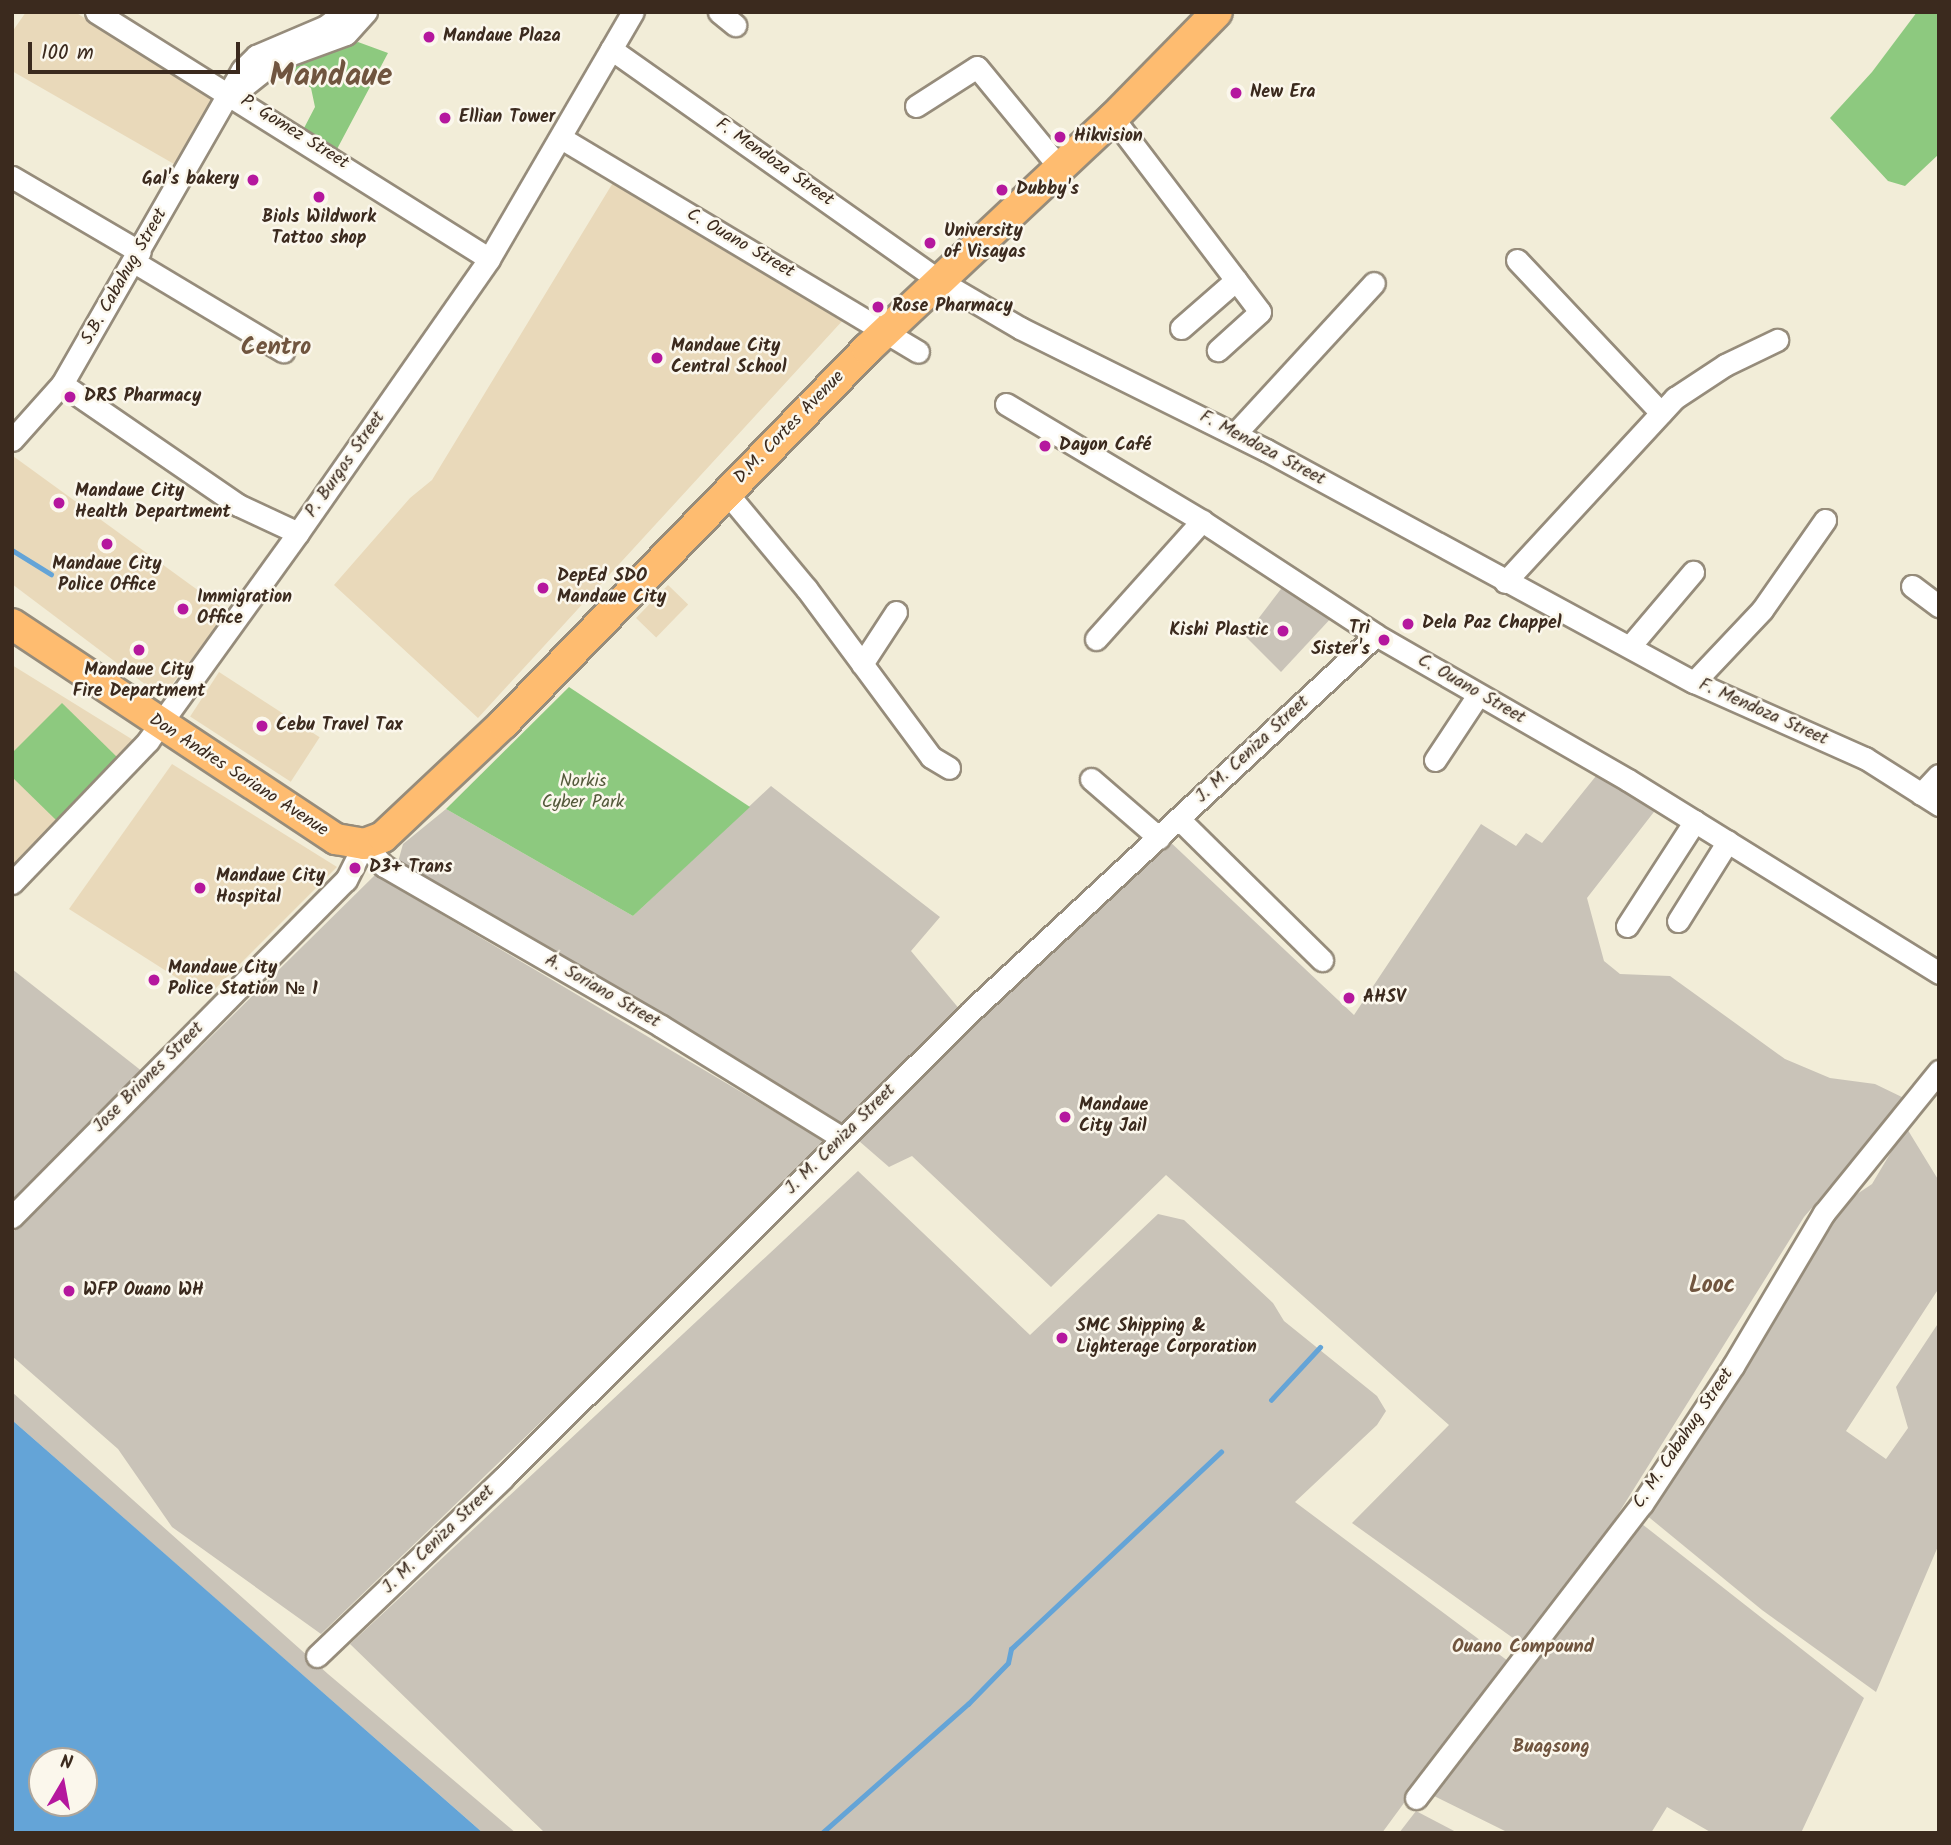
<!DOCTYPE html>
<meta charset="utf-8">
<style>
body{margin:0}
#map{position:relative;width:1951px;height:1845px;overflow:hidden;background:#f2edd8;font-family:Kalam,sans-serif}
div>[style]{position:absolute}
[style*='--x']{left:calc(var(--x)*1px);top:calc(var(--y)*1px);width:calc(var(--w)*1px);rotate:calc(var(--a)*1deg)}
.built>*{inset:0;background:#e9d9ba;transform-origin:0 0}
.industrial>*{inset:0;background:#c9c3b8}
.green>*{inset:0;background:#8dc97f}
.water>*{inset:0;background:#64a4d7}
.stream>*{height:4.5px;margin:-2.25px;padding:0 2.25px;transform-origin:2.25px;border-radius:2.25px;background:#64a4d7}
.roads{filter:drop-shadow(2px 0 #968c7b) drop-shadow(-2px 0 #968c7b) drop-shadow(0 2px #968c7b) drop-shadow(0 -2px #968c7b)}
.minor>*{height:21px;margin:-10.5px;padding:0 10.5px;transform-origin:10.5px;border-radius:10.5px;background:#fff}
.highway>*{height:30px;margin:-15px;padding:0 15px;transform-origin:15px;border-radius:15px;background:#febc70}
.dots>*{width:19px;height:19px;translate:-50% -50%;box-sizing:border-box;border:4px solid #fbf7ec;border-radius:50%}
span{translate:-50% -50%;white-space:nowrap;text-align:center;line-height:1.15;-webkit-text-stroke:5px #fbf7ec;paint-order:stroke}
.poi-label{font-size:18px;color:#3b2a1e;font-weight:700}
.left{translate:0 -50%;text-align:left}
.right{translate:-100% -50%;text-align:right}
.street-label{font-size:18px;color:#3b2a1e}
.park-label{font-size:18px;color:#545a3b}
.neighbourhood-label{font-size:19px;color:#70553f;font-weight:700}
.district-label{font-size:24px;color:#70553f;font-weight:700}
.town-label{font-size:32px;color:#70553f;font-weight:700}
.frame{position:absolute;inset:0;border:14px solid #3b2a1e;pointer-events:none}
.north{position:absolute;left:28px;top:1747px;width:70px;height:70px;box-sizing:border-box;background:#fbf7ec;border:2px solid #aea59a;border-radius:50%;rotate:10deg;font-size:19px;font-weight:700;line-height:28px;text-align:center;color:#3b2a1e}
.north::after{content:'';display:block;margin:auto;width:24px;height:32px;background:#b5179e;clip-path:polygon(50% 0,100% 100%,50% 72%,0 100%)}
.scale{position:absolute;left:28px;top:42px;width:212px;height:32px;box-sizing:border-box;border:4px solid #3b2a1e;border-top:0;padding-left:9px;font-size:21px;line-height:24px;white-space:nowrap;color:#3b2a1e;-webkit-text-stroke:5px #fbf7ec;paint-order:stroke}
</style>
<div id="map">
<div class="built">
<div style="clip-path:polygon(26px 12px,75px 12px,212px 98px,174px 164px,12px 71px,12px 32px)"></div>
<div style="clip-path:polygon(614px 181px,844px 319px,478px 718px,334px 585px,410px 498px,432px 480px)"></div>
<div style="clip-path:polygon(13px 456px,228px 612px,162px 697px,12px 584px)"></div>
<div style="left:668px;top:585px;width:28px;height:46px;rotate:44deg"></div>
<div style="clip-path:polygon(12px 665px,138px 743px,12px 869px)"></div>
<div style="left:219px;top:672px;width:120px;height:53px;rotate:33deg"></div>
<div style="clip-path:polygon(172px 764px,337px 867px,207px 997px,69px 909px)"></div>
</div>
<div class="industrial">
<div style="clip-path:polygon(1284px 585px,1333px 616px,1281px 672px,1245px 636px)"></div>
<div style="clip-path:polygon(1596px 776px,1657px 808px,1587px 898px,1604px 961px,1620px 974px,1670px 976px,1785px 1059px,1830px 1078px,1875px 1084px,1906px 1099px,1804px 1217px,1610px 1527px,1520px 1643px,1352px 1523px,1449px 1425px,1166px 1175px,1051px 1287px,912px 1156px,889px 1167px,859px 1141px,1004px 988px,1167px 839px,1354px 1015px,1481px 824px,1516px 846px,1526px 833px,1542px 843px)"></div>
<div style="clip-path:polygon(771px 786px,940px 917px,911px 951px,961px 1011px,842px 1126px,398px 862px,403px 844px,446px 809px,633px 916px)"></div>
<div style="clip-path:polygon(375px 875px,829px 1144px,321px 1634px,172px 1527px,118px 1449px,12px 1356px,12px 1233px)"></div>
<div style="clip-path:polygon(12px 969px,143px 1072px,12px 1200px)"></div>
<div style="clip-path:polygon(1906px 1127px,1939px 1181px,1939px 1288px,1846px 1431px,1886px 1459px,1908px 1428px,1896px 1387px,1939px 1322px,1939px 1544px,1876px 1692px,1762px 1610px,1645px 1514px,1833px 1210px,1872px 1184px)"></div>
<div style="clip-path:polygon(858px 1171px,1030px 1335px,1158px 1214px,1184px 1220px,1273px 1303px,1284px 1321px,1377px 1396px,1386px 1411px,1377px 1425px,1295px 1502px,1508px 1661px,1382px 1833px,545px 1833px,350px 1644px)"></div>
<div style="clip-path:polygon(12px 1392px,328px 1674px,516px 1833px,483px 1833px,12px 1420px)"></div>
<div style="clip-path:polygon(1642px 1524px,1864px 1698px,1801px 1833px,1712px 1833px,1667px 1807px,1651px 1833px,1509px 1833px,1430px 1794px)"></div>
<div style="clip-path:polygon(1416px 1811px,1458px 1833px,1399px 1833px)"></div>
</div>
<div class="green">
<div style="clip-path:polygon(1917px 12px,1939px 12px,1939px 154px,1905px 186px,1888px 181px,1830px 118px,1872px 72px)"></div>
<div style="clip-path:polygon(358px 42px,388px 53px,336px 151px,303px 130px,315px 107px,311px 88px,285px 70px)"></div>
<div style="clip-path:polygon(569px 687px,750px 807px,633px 916px,446px 809px)"></div>
<div style="clip-path:polygon(62px 703px,118px 758px,56px 820px,12px 777px,12px 753px)"></div>
</div>
<div class="water">
<div style="clip-path:polygon(evenodd,12px 1420px,132px 1525px,483px 1833px,12px 1833px,12px 1420px,42px 1761px,84px 1761px,84px 1803px,42px 1803px,42px 1761px)"></div>
</div>
<div class="stream">
<div style="--x:12;--y:550;--w:46;--a:31.6"></div>
<div style="--x:1271;--y:1400;--w:72;--a:-47.2"></div>
<div style="--x:822;--y:1833;--w:195;--a:-41.5"></div>
<div style="--x:968;--y:1704;--w:57;--a:-45.7"></div>
<div style="--x:1008;--y:1663;--w:14;--a:-78"></div>
<div style="--x:1011;--y:1649;--w:288;--a:-43.2"></div>
</div>
<div class="roads">
<div class="minor">
<div style="--x:96;--y:12;--w:464;--a:32.1"></div>
<div style="--x:719;--y:12;--w:21;--a:39"></div>
<div style="--x:611;--y:49;--w:403;--a:35.2"></div>
<div style="--x:940;--y:281;--w:93;--a:30.4"></div>
<div style="--x:1020;--y:328;--w:275;--a:26.4"></div>
<div style="--x:1266;--y:450;--w:487;--a:28.5"></div>
<div style="--x:1694;--y:682;--w:187;--a:24"></div>
<div style="--x:1865;--y:758;--w:88;--a:32.4"></div>
<div style="--x:244;--y:86;--w:43;--a:-38.5"></div>
<div style="--x:278;--y:59;--w:72;--a:-20.2"></div>
<div style="--x:346;--y:34;--w:30;--a:-48"></div>
<div style="--x:916;--y:106;--w:72;--a:-32.6"></div>
<div style="--x:977;--y:67;--w:129;--a:50.6"></div>
<div style="--x:1113;--y:118;--w:243;--a:52.8"></div>
<div style="--x:1260;--y:312;--w:57;--a:137.9"></div>
<div style="--x:561;--y:138;--w:416;--a:30.9"></div>
<div style="--x:12;--y:177;--w:148;--a:30.4"></div>
<div style="--x:1517;--y:260;--w:210;--a:46.7"></div>
<div style="--x:134;--y:262;--w:174;--a:30.9"></div>
<div style="--x:1181;--y:328;--w:73;--a:-41.1"></div>
<div style="--x:62;--y:384;--w:214;--a:34.5"></div>
<div style="--x:238;--y:505;--w:66;--a:25"></div>
<div style="--x:1006;--y:404;--w:228;--a:30.8"></div>
<div style="--x:1202;--y:521;--w:208;--a:33.2"></div>
<div style="--x:1376;--y:635;--w:291;--a:29.9"></div>
<div style="--x:1628;--y:780;--w:366;--a:31.8"></div>
<div style="--x:1235;--y:434;--w:205;--a:-47.4"></div>
<div style="--x:12;--y:440;--w:75;--a:-48.2"></div>
<div style="--x:62;--y:384;--w:362;--a:-60.2"></div>
<div style="--x:242;--y:70;--w:20;--a:-45"></div>
<div style="--x:256;--y:56;--w:76;--a:-23.2"></div>
<div style="--x:326;--y:26;--w:23;--a:-38"></div>
<div style="--x:727;--y:493;--w:124;--a:50.3"></div>
<div style="--x:806;--y:588;--w:210;--a:53.5"></div>
<div style="--x:931;--y:757;--w:21;--a:31"></div>
<div style="--x:1505;--y:582;--w:251;--a:-47.3"></div>
<div style="--x:1675;--y:398;--w:60;--a:-33.4"></div>
<div style="--x:1725;--y:365;--w:58;--a:-25.7"></div>
<div style="--x:1912;--y:586;--w:34;--a:37"></div>
<div style="--x:1096;--y:639;--w:159;--a:-48.1"></div>
<div style="--x:1631;--y:645;--w:96;--a:-49.7"></div>
<div style="--x:862;--y:664;--w:62;--a:-56.8"></div>
<div style="--x:1694;--y:682;--w:99;--a:-46.6"></div>
<div style="--x:1762;--y:610;--w:110;--a:-55"></div>
<div style="--x:1435;--y:760;--w:78;--a:-56.5"></div>
<div style="--x:1091;--y:779;--w:90;--a:40.9"></div>
<div style="--x:1921;--y:794;--w:26;--a:-47"></div>
<div style="--x:1179;--y:819;--w:201;--a:44.6"></div>
<div style="--x:364;--y:844;--w:30;--a:48"></div>
<div style="--x:384;--y:866;--w:320;--a:30"></div>
<div style="--x:661;--y:1026;--w:213;--a:31.7"></div>
<div style="--x:12;--y:883;--w:197;--a:-46.2"></div>
<div style="--x:148;--y:741;--w:256;--a:-54.2"></div>
<div style="--x:298;--y:533;--w:334;--a:-55.1"></div>
<div style="--x:489;--y:259;--w:286;--a:-59.8"></div>
<div style="--x:1678;--y:921;--w:94;--a:-58"></div>
<div style="--x:1627;--y:926;--w:125;--a:-57.1"></div>
<div style="--x:12;--y:1217;--w:474;--a:-45.3"></div>
<div style="--x:346;--y:880;--w:40;--a:-63.4"></div>
<div style="--x:317;--y:1656;--w:257;--a:-43.7"></div>
<div style="--x:503;--y:1478;--w:663;--a:-44.94"></div>
<div style="--x:972;--y:1010;--w:551;--a:-42.87"></div>
<div style="--x:1416;--y:1798;--w:371;--a:-52.5"></div>
<div style="--x:1642;--y:1504;--w:165;--a:-56.6"></div>
<div style="--x:1733;--y:1366;--w:178;--a:-59.3"></div>
<div style="--x:1824;--y:1213;--w:183;--a:-51"></div>
</div>
<div class="highway">
<div style="--x:12;--y:624;--w:389;--a:33.6"></div>
<div style="--x:336;--y:839;--w:28;--a:10"></div>
<div style="--x:364;--y:844;--w:20;--a:-20"></div>
<div style="--x:383;--y:837;--w:165;--a:-43.3"></div>
<div style="--x:503;--y:724;--w:523;--a:-45.85"></div>
<div style="--x:867;--y:349;--w:337;--a:-43.2"></div>
<div style="--x:1113;--y:118;--w:148;--a:-45.5"></div>
</div>
</div>
<div class="dots">
<div style="left:429px;top:37px;background:#b5179e"></div>
<div style="left:1236px;top:93px;background:#b5179e"></div>
<div style="left:445px;top:118px;background:#b5179e"></div>
<div style="left:1060px;top:137px;background:#b5179e"></div>
<div style="left:253px;top:180px;background:#b5179e"></div>
<div style="left:1002px;top:190px;background:#b5179e"></div>
<div style="left:319px;top:197px;background:#b5179e"></div>
<div style="left:930px;top:243px;background:#b5179e"></div>
<div style="left:878px;top:307px;background:#b5179e"></div>
<div style="left:657px;top:358px;background:#b5179e"></div>
<div style="left:70px;top:397px;background:#b5179e"></div>
<div style="left:1045px;top:446px;background:#b5179e"></div>
<div style="left:59px;top:503px;background:#b5179e"></div>
<div style="left:107px;top:544px;background:#b5179e"></div>
<div style="left:543px;top:588px;background:#b5179e"></div>
<div style="left:183px;top:609px;background:#b5179e"></div>
<div style="left:1408px;top:624px;background:#b5179e"></div>
<div style="left:1283px;top:631px;background:#b5179e"></div>
<div style="left:1384px;top:640px;background:#b5179e"></div>
<div style="left:139px;top:650px;background:#b5179e"></div>
<div style="left:262px;top:726px;background:#b5179e"></div>
<div style="left:355px;top:868px;background:#b5179e"></div>
<div style="left:200px;top:888px;background:#b5179e"></div>
<div style="left:154px;top:980px;background:#b5179e"></div>
<div style="left:1349px;top:998px;background:#b5179e"></div>
<div style="left:1065px;top:1117px;background:#b5179e"></div>
<div style="left:69px;top:1291px;background:#b5179e"></div>
<div style="left:1062px;top:1338px;background:#b5179e"></div>
</div>
<div class="poi-label">
<span class="left" style="left:443px;top:37px">Mandaue Plaza</span>
<span class="left" style="left:1250px;top:93px">New Era</span>
<span class="left" style="left:459px;top:118px">Ellian Tower</span>
<span class="left" style="left:1074px;top:137px">Hikvision</span>
<span class="right" style="left:239px;top:180px">Gal's bakery</span>
<span class="left" style="left:1016px;top:190px">Dubby's</span>
<span style="left:319px;top:229px">Biols Wildwork<br>Tattoo shop</span>
<span class="left" style="left:944px;top:243px">University<br>of Visayas</span>
<span class="left" style="left:892px;top:307px">Rose Pharmacy</span>
<span class="left" style="left:671px;top:358px">Mandaue City<br>Central School</span>
<span class="left" style="left:84px;top:397px">DRS Pharmacy</span>
<span class="left" style="left:1059px;top:446px">Dayon Café</span>
<span class="left" style="left:75px;top:503px">Mandaue City<br>Health Department</span>
<span style="left:107px;top:576px">Mandaue City<br>Police Office</span>
<span class="left" style="left:557px;top:588px">DepEd SDO<br>Mandaue City</span>
<span class="left" style="left:197px;top:609px">Immigration<br>Office</span>
<span class="left" style="left:1422px;top:624px">Dela Paz Chappel</span>
<span class="right" style="left:1370px;top:640px">Tri<br>Sister's</span>
<span class="right" style="left:1269px;top:631px">Kishi Plastic</span>
<span style="left:139px;top:682px">Mandaue City<br>Fire Department</span>
<span class="left" style="left:276px;top:726px">Cebu Travel Tax</span>
<span class="left" style="left:369px;top:868px">D3+ Trans</span>
<span class="left" style="left:216px;top:888px">Mandaue City<br>Hospital</span>
<span class="left" style="left:168px;top:980px">Mandaue City<br>Police Station № 1</span>
<span class="left" style="left:1363px;top:998px">AHSV</span>
<span class="left" style="left:1079px;top:1117px">Mandaue<br>City Jail</span>
<span class="left" style="left:83px;top:1291px">WFP Ouano WH</span>
<span class="left" style="left:1076px;top:1338px">SMC Shipping &amp;<br>Lighterage Corporation</span>
</div>
<div class="street-label">
<span style="left:294px;top:133px;rotate:32deg">P. Gomez Street</span>
<span style="left:774px;top:163px;rotate:35deg">F. Mendoza Street</span>
<span style="left:740px;top:244px;rotate:30deg">C. Ouano Street</span>
<span style="left:125px;top:277px;rotate:-60deg">S.B. Cabahug Street</span>
<span style="left:790px;top:428px;rotate:-46deg">D.M. Cortes Avenue</span>
<span style="left:1262px;top:449px;rotate:28deg">F. Mendoza Street</span>
<span style="left:346px;top:465px;rotate:-55deg">P. Burgos Street</span>
<span style="left:1471px;top:690px;rotate:30deg">C. Ouano Street</span>
<span style="left:1763px;top:713px;rotate:24deg">F. Mendoza Street</span>
<span style="left:1253px;top:750px;rotate:-43deg">J. M. Ceniza Street</span>
<span style="left:238px;top:776px;rotate:33deg">Don Andres Soriano Avenue</span>
<span style="left:602px;top:992px;rotate:30deg">A. Soriano Street</span>
<span style="left:149px;top:1078px;rotate:-45deg">Jose Briones Street</span>
<span style="left:841px;top:1140px;rotate:-45deg">J. M. Ceniza Street</span>
<span style="left:1684px;top:1439px;rotate:-56deg">C. M. Cabahug Street</span>
<span style="left:439px;top:1540px;rotate:-44deg">J. M. Ceniza Street</span>
</div>
<div class="park-label">
<span style="left:583px;top:793px">Norkis<br>Cyber Park</span>
</div>
<div class="neighbourhood-label">
<span style="left:1523px;top:1648px">Ouano Compound</span>
<span style="left:1551px;top:1748px">Buagsong</span>
</div>
<div class="district-label">
<span style="left:276px;top:348px">Centro</span>
<span style="left:1712px;top:1286px">Looc</span>
</div>
<div class="town-label">
<span style="left:331px;top:77px">Mandaue</span>
</div>
<div class="frame"></div>
<div class="north">N</div>
<div class="scale">100 m</div>
</div>
